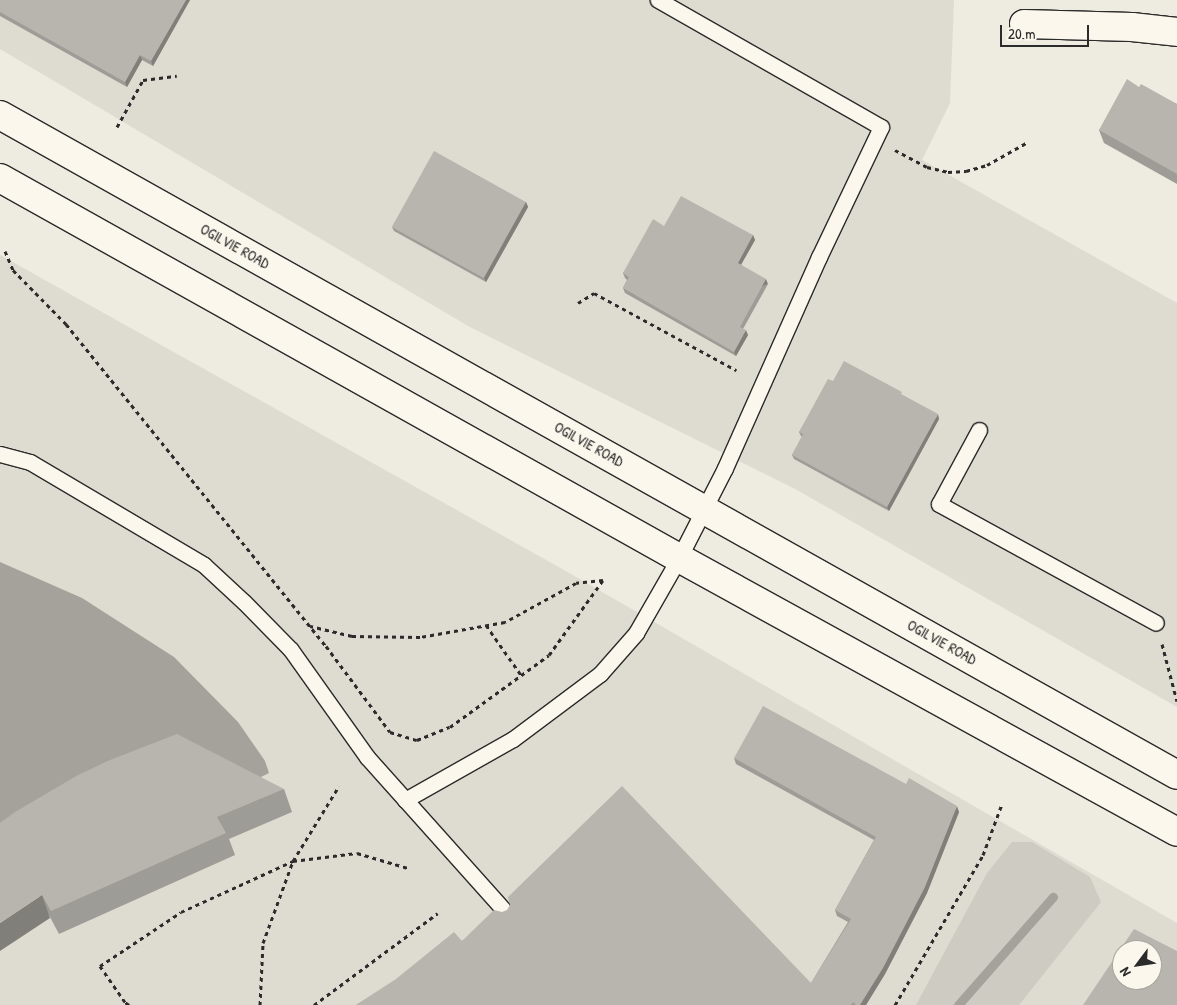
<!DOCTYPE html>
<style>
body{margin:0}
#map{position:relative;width:1177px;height:1005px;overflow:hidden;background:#eeebe0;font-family:"Patrick Hand",sans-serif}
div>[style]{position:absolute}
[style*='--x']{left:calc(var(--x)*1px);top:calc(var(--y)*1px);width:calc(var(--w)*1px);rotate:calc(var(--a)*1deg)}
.built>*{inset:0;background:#dedbd1}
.green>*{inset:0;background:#cecbc2}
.water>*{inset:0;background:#a4a29a}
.stream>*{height:9px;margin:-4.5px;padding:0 4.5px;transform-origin:4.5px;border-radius:4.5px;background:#a4a29a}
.path>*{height:3px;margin-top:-1.5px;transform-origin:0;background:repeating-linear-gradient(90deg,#2b2b2b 0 4px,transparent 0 8px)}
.roads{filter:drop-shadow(1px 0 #2b2b2b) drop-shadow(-1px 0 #2b2b2b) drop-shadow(0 1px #2b2b2b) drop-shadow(0 -1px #2b2b2b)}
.lane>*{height:15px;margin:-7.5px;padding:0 7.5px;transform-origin:7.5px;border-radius:7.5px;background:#fbf7ec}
.street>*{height:28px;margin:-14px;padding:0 14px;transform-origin:14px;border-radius:14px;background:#fbf7ec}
.secondary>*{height:28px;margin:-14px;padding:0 14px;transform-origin:14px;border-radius:14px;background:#fbf7ec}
.wall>*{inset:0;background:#9e9c96}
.shaded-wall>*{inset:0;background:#817f7a;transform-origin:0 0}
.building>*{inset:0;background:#b8b5ae;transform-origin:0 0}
span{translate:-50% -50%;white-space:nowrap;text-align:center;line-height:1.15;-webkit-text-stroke:4px #fbf7ec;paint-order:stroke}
.street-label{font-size:15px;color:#2b2b2b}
.north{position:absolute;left:1112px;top:940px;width:50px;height:50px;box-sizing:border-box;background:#fbf7ec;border:1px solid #a8a59f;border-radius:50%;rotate:239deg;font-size:14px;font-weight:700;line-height:20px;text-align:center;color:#2b2b2b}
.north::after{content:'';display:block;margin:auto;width:18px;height:22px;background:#2b2b2b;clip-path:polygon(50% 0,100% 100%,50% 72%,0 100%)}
.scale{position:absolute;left:1000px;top:25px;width:89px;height:22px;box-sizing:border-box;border:2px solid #2b2b2b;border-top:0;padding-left:6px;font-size:15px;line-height:18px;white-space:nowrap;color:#2b2b2b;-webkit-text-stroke:4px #fbf7ec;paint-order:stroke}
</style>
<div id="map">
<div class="built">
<div style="clip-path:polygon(0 0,954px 0,950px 103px,922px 160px,1177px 303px,1177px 707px,797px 490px,468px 326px,0 49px)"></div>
<div style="clip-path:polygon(evenodd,0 255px,557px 566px,1177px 923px,1177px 1005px,0 1005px,0 255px,1122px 950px,1152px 950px,1152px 980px,1122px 980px,1122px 950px)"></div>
</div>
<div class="green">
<div style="clip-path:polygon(1012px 842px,1032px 842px,1090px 877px,1101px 902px,1019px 1005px,916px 1005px,987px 873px)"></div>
</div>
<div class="water">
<div style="clip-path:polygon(0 562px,82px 598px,174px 657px,238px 722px,265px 761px,269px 773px,257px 779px,0 833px)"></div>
</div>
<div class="stream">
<div style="--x:958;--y:1005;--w:144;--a:-48.7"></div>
</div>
<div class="path">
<div style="--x:117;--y:127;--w:54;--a:-61"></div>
<div style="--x:143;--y:80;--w:34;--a:-7"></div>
<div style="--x:895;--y:150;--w:36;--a:28"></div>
<div style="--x:927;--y:167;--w:22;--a:13"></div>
<div style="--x:948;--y:172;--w:18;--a:-3"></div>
<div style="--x:966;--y:171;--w:22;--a:-16"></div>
<div style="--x:987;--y:165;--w:45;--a:-29.4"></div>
<div style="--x:5;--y:251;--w:21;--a:67"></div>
<div style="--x:13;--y:270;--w:76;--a:45.5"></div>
<div style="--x:66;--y:324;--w:414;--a:51.1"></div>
<div style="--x:326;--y:646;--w:107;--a:53.3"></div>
<div style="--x:390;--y:732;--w:28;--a:17"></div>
<div style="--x:417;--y:740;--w:35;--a:-22"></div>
<div style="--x:450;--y:727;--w:122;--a:-36"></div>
<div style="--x:549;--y:655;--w:92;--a:-54.2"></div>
<div style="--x:603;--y:580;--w:27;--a:174"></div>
<div style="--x:576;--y:583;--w:81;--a:151.2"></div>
<div style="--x:505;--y:622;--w:86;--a:170"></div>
<div style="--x:420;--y:637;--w:68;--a:-179.2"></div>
<div style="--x:352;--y:636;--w:43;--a:-166.6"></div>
<div style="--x:578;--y:303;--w:19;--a:-32"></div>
<div style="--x:594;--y:293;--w:162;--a:28.5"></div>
<div style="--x:486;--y:625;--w:61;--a:55"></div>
<div style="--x:1162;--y:644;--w:59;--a:75.3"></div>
<div style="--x:129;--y:1005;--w:5;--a:-143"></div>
<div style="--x:125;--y:1002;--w:44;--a:-124.8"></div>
<div style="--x:100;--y:966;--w:97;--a:-33.7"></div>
<div style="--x:181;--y:912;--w:123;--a:-24.5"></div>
<div style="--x:293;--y:861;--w:64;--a:-7.1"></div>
<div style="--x:357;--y:853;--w:53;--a:16.4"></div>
<div style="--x:260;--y:1005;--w:62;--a:-87.2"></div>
<div style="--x:263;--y:943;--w:87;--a:-69.9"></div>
<div style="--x:293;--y:861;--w:88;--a:-58.5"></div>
<div style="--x:314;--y:1005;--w:154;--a:-36.6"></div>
<div style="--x:895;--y:1005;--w:174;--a:-59.6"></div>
<div style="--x:983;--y:855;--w:54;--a:-69.6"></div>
</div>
<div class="roads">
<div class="lane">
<div style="--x:979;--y:430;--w:84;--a:118.4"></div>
<div style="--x:939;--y:504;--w:247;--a:28.7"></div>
<div style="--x:0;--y:454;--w:31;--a:15"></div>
<div style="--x:30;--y:462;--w:202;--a:30.6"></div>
<div style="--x:204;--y:565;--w:54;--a:42.8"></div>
<div style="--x:244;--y:602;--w:67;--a:45.6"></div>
<div style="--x:291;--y:650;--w:131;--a:54.6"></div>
<div style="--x:367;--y:757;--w:204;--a:48.2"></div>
<div style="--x:405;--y:800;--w:124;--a:-29.5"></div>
<div style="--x:513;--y:739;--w:109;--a:-36.8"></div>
<div style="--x:600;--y:674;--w:55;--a:-48.7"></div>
<div style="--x:636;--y:633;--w:86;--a:-60.2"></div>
<div style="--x:679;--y:558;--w:101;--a:-62.9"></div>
<div style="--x:725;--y:468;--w:231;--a:-66"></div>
<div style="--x:819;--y:257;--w:144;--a:-64.5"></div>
<div style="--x:881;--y:127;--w:257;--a:-150.3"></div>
</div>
<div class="street">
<div style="--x:1024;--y:24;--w:108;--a:1.6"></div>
<div style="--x:1132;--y:27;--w:45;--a:6.3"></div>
</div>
<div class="secondary">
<div style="--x:0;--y:115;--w:1349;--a:29.28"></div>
<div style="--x:0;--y:178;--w:778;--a:29.23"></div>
<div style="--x:679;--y:558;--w:568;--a:28.82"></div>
</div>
</div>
<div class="wall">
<div style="clip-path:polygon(0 0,190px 0,153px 66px,142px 60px,127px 87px,0 16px)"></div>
<div style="clip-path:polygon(1139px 87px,1177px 104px,1177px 184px,1104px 143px,1099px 130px)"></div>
<div style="clip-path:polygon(526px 202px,528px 207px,486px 282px,394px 231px,392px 227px)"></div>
<div style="clip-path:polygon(664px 226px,753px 235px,755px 240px,741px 265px,768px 284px,743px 329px,748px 335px,736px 356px,625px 293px,623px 288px,627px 280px,625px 278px,623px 273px)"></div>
<div style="clip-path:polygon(833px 381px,903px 396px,939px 419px,889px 511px,794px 459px,792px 455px,802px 437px,801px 436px,799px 432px)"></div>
<div style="clip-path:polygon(734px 758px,906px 784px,959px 812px,927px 893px,885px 974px,866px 1005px,356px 1005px,462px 941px,502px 912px,811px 983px,848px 922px,837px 916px,835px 910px,874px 840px,736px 764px)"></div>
<div style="clip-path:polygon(284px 789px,292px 812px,229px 839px,235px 855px,59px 934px,0 823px)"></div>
</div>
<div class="shaded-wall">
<div style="clip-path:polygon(186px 0,190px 0,153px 66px,151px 61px)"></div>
<div style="clip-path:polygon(140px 55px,142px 60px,127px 87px,125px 82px)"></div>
<div style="clip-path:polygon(526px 202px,528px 207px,486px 282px,484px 278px)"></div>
<div style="clip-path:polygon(753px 235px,755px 240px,739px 268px,738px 263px)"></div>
<div style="left:766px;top:279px;width:5px;height:55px;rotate:68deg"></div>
<div style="clip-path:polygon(746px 330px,748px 335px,736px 356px,734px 352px)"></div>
<div style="clip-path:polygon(938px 414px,939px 419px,889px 511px,887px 507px)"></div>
<div style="clip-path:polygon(957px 806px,959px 812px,927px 893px,885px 974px,866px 1005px,860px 1005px)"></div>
<div style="clip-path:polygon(42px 895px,50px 918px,0 951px,0 923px)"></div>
</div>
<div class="building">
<div style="clip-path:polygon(0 0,186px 0,151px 61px,140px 55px,125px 82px,0 12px)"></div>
<div style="clip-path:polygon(1127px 79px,1139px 87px,1141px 84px,1177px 104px,1177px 174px,1099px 130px)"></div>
<div style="left:434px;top:151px;width:105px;height:87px;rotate:29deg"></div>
<div style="clip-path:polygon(681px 196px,753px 235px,738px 263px,766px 279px,740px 327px,746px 330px,734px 352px,623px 288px,629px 277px,623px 273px,653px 219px,664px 226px)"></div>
<div style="clip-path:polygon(844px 361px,902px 392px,901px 394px,938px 414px,887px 507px,792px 455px,803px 434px,799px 432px,828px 379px,833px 381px)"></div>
<div style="clip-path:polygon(763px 706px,906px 784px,909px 778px,957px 806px,925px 887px,883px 968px,860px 1005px,856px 1005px,853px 1002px,851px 1005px,356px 1005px,396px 979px,454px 932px,462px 941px,494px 910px,502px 912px,507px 910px,510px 905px,508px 897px,622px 786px,811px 983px,851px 919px,835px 910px,876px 837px,734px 758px)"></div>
<div style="clip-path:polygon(177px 734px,284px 789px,217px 817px,226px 833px,51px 911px,42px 895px,0 923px,0 823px,15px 812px,78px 775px,110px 760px)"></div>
<div style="clip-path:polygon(evenodd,1134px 929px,1177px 951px,1177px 1005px,1083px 1005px,1134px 929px,1122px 950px,1152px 950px,1152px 980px,1122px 980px,1122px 950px)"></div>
</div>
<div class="street-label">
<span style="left:235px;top:246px;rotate:29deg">OGILVIE ROAD</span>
<span style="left:589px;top:444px;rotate:29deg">OGILVIE ROAD</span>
<span style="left:942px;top:642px;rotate:29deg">OGILVIE ROAD</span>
</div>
<div class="north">N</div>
<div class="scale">20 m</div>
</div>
